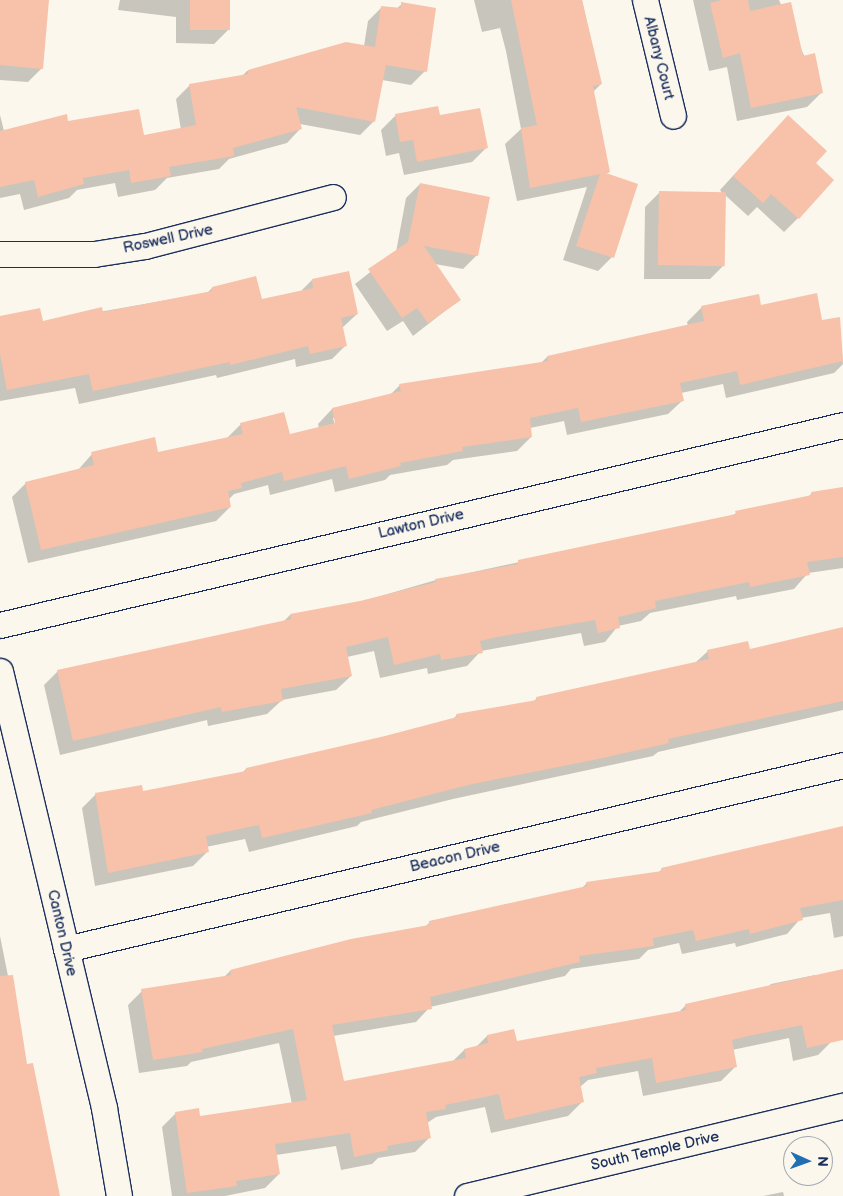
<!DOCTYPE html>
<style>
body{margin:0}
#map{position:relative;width:843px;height:1196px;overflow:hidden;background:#fbf7ec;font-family:"Balsamiq Sans",sans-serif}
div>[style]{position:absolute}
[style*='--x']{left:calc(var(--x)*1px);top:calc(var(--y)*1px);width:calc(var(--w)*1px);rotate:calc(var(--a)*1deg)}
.shadow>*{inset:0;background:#0003}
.building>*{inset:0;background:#f8c2aa;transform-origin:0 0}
.roads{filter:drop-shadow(1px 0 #1b2f5e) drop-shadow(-1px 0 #1b2f5e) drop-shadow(0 1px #1b2f5e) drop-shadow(0 -1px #1b2f5e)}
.street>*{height:25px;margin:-12.5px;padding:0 12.5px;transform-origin:12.5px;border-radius:12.5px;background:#fbf7ec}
span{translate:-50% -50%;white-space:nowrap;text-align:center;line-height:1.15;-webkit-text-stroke:4px #fbf7ec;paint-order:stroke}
.street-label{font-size:15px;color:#1b2f5e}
.north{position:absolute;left:783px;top:1136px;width:50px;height:50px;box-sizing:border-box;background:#fbf7ec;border:1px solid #a1a7b3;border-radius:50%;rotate:92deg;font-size:14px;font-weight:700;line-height:20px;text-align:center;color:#1b2f5e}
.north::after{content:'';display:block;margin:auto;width:18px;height:22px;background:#1f6fb2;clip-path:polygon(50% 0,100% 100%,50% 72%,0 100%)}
</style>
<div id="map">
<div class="shadow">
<div style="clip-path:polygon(0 0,48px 0,42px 68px,28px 82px,0 80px)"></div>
<div style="clip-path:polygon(120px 0,228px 0,228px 30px,214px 44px,176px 43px,176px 17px,118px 10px)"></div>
<div style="clip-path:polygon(474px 0,582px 0,601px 84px,593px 92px,609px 172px,606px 174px,612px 257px,598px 271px,563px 260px,587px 187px,517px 201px,505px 144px,521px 129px,506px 51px,500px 28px,482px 32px)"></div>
<div style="clip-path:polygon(693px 0,779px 0,821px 93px,807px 107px,737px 121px,727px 67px,709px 71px)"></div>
<div style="clip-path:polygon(402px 4px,425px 71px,411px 85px,382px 80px,374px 121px,360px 135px,300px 124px,301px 128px,287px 143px,229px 159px,219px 169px,167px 178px,155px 190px,118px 197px,115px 183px,77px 190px,69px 198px,24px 210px,20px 194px,0 198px,0 115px,4px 131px,67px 122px,143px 136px,181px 130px,176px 99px,190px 85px,242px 76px,247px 71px,346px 43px,364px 46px,368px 21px,382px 7px,396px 9px)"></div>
<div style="clip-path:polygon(437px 107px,439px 117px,486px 148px,472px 162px,404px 175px,399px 153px,386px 156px,381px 130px,395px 116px)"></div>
<div style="clip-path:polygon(788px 116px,814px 163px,798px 218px,784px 232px,757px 207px,748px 216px,725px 195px,724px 265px,710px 279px,644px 279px,645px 207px,659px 193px,722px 193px,720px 190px)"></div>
<div style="clip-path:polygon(420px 184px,477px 255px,463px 269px,435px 264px,459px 300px,413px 336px,403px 321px,387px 331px,355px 284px,396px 252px,406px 198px)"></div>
<div style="clip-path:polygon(312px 280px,357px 314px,342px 328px,346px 345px,332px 359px,296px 367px,295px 359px,217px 378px,216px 375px,79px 404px,75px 388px,0 401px,0 317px,42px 322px,207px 293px,212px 288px,261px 301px,300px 292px)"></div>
<div style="clip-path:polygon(evenodd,760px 307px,821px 321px,839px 318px,843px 364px,834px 373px,726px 398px,723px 384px,681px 393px,683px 400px,668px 414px,567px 435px,564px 421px,530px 428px,531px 437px,517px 451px,453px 460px,447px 465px,390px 475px,385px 480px,335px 492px,332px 479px,270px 495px,268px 485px,234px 494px,228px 500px,230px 507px,216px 521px,28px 563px,12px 497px,26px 483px,78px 470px,92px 454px,157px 453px,226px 439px,241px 424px,289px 436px,319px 428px,318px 424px,332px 409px,390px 395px,400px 385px,540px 364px,547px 357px,688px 326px,687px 322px,701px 308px,760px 307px,333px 418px,335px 418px,336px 429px,333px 418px)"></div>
<div style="clip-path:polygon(843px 488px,843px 568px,808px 573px,794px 589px,737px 600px,736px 596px,650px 613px,641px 621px,618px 626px,605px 642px,584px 646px,581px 633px,481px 651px,467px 666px,428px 674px,427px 668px,380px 678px,374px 651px,347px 657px,351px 676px,336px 690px,282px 700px,267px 714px,208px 726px,207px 720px,60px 755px,44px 685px,58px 671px,283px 622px,290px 615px,360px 602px,436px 580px,732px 516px,736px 513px,807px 498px,812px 493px)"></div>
<div style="clip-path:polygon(843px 629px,843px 710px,658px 752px,653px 756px,453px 799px,361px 822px,357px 826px,249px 852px,245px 839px,206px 847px,207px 852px,193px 866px,95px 886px,82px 808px,96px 794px,142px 792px,242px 773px,246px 769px,385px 737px,453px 719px,457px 715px,533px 702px,537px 698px,695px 663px,708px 651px,749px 650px)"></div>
<div style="clip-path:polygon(843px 827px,843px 936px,834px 938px,830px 913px,801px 918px,787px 934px,736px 947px,735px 943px,682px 954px,679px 943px,648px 950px,639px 959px,571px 969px,565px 976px,430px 1007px,416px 1022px,333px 1036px,343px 1082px,452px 1062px,464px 1050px,476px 1047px,487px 1036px,516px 1043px,678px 1013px,686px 1005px,766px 989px,771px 984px,815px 975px,832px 1041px,818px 1055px,793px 1061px,789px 1038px,732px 1050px,736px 1066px,721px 1081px,643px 1096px,638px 1071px,588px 1080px,580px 1087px,582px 1102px,568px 1116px,491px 1133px,485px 1107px,436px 1117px,427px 1123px,429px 1138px,415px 1152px,378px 1158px,372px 1164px,341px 1170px,336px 1146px,276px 1155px,279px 1174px,265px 1188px,225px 1196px,172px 1196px,162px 1127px,176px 1113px,199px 1118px,292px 1104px,279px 1043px,191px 1062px,187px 1066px,139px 1073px,128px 1005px,142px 991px,224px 977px,230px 971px,424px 928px,429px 923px,582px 888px,587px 883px,658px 873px,662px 869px)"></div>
<div style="clip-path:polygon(0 936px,26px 1066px,59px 1196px,0 1196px)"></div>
<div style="clip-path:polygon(783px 1192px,784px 1196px,763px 1196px)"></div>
</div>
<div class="building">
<div style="clip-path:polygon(0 0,49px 0,43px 69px,0 65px)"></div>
<div style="left:190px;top:0;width:40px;height:30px"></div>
<div style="clip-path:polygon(511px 0,582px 0,602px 84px,593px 86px,610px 172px,606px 173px,638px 184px,614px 258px,576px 246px,600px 174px,530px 188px,521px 128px,537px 125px)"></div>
<div style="clip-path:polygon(722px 0,748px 0,750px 11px,791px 2px,803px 56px,815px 53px,823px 93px,751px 108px,740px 53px,723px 58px,710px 3px)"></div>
<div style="clip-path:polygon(401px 2px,436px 8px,427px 72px,386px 65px,375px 122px,296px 107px,302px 129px,233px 148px,234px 156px,169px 167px,171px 176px,131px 183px,129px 170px,83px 178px,84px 184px,38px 197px,34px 180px,0 187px,0 131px,67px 114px,68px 121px,139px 109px,144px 135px,196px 125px,189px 84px,248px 74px,248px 70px,346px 42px,375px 47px,381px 6px,401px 8px)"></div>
<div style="clip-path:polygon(438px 106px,440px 115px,480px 108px,488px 148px,417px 162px,413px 140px,400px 142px,395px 114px)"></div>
<div style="clip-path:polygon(788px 115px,827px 151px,816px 163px,834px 180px,799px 219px,771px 194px,763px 203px,733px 176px)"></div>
<div style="clip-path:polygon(420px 183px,490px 197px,478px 256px,424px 246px,461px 300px,428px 323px,417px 308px,402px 318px,368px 269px,408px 242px)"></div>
<div style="left:659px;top:191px;width:67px;height:74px;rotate:1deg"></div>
<div style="clip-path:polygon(349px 271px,358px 314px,341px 318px,347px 346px,310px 354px,308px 346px,230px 365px,230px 362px,93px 391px,89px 374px,7px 390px,0 354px,0 316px,40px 308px,43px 321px,102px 307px,103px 312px,212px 291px,212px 287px,256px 276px,262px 299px,313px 288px,312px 279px)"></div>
<div style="clip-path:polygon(817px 293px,822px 320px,840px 317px,843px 361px,740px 385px,737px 371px,680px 383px,684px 401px,581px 422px,578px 408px,530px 418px,532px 437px,462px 447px,463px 451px,400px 463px,401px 466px,349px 479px,346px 466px,284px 481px,282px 472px,241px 483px,242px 488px,228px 491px,231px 507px,41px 550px,25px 482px,94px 465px,91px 452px,155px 437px,158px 452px,243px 434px,240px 423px,284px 412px,290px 434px,335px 423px,332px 408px,401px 391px,399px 384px,548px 361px,547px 356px,704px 321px,701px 306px,759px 294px,761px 305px)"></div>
<div style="clip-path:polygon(843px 487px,843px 557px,807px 562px,810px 575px,750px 587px,749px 582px,655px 601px,656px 608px,618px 617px,620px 628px,598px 633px,595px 620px,497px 637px,480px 641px,483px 653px,441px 660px,440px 654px,394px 665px,388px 637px,346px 647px,352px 676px,281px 689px,283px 701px,222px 712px,221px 707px,73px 741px,57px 670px,291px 619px,290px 614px,360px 601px,436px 582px,435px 579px,518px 564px,518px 560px,736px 514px,735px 511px,812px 495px,811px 492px)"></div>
<div style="clip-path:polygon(843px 627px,843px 701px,668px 739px,669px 743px,598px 759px,468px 785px,371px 810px,372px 813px,262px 838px,259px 825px,206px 836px,209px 852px,108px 873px,95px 793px,142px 785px,143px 791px,246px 771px,246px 768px,385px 736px,457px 717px,456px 714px,537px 700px,536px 697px,709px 659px,707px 650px,748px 641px,750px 649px)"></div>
<div style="clip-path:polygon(843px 826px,843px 900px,800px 908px,803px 920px,750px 934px,749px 929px,696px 941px,693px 930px,653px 938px,654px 946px,579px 956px,580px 962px,430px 997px,432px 1009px,332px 1025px,344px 1081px,466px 1058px,464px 1049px,488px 1043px,487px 1035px,514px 1029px,517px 1041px,686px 1010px,685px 1004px,843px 969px,843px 1040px,807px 1048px,802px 1025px,748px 1036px,732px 1040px,737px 1067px,656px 1083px,652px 1058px,596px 1068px,597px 1073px,579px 1077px,584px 1102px,505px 1120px,499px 1094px,445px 1105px,446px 1109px,426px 1112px,431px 1138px,387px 1146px,388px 1150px,354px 1157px,350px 1133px,275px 1144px,280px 1174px,236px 1181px,237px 1186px,187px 1193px,175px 1112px,199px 1108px,200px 1116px,307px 1100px,293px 1029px,202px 1049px,203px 1052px,153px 1060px,141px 989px,231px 975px,230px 970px,351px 939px,429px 925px,429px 921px,587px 886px,586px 882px,662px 871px,661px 868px)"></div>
<div style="clip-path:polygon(13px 975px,27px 1064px,33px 1063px,60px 1196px,0 1196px,0 976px)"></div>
</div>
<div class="roads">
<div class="street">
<div style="--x:645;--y:0;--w:119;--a:76.4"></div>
<div style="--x:0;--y:254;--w:94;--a:0"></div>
<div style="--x:94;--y:254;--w:52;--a:-8.9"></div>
<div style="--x:145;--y:246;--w:194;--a:-14.6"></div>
<div style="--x:0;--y:625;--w:866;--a:-13.35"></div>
<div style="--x:0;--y:671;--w:449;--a:76.6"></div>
<div style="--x:104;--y:1108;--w:89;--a:80.3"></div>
<div style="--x:66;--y:949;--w:798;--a:-13.32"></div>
<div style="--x:467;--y:1196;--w:387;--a:-13.5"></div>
</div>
</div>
<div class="street-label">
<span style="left:659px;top:58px;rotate:76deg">Albany Court</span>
<span style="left:168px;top:239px;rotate:-12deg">Roswell Drive</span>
<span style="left:421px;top:524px;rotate:-13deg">Lawton Drive</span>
<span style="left:455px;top:857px;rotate:-13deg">Beacon Drive</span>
<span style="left:62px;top:933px;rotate:77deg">Canton Drive</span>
<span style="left:655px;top:1151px;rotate:-13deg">South Temple Drive</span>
</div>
<div class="north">N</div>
</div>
